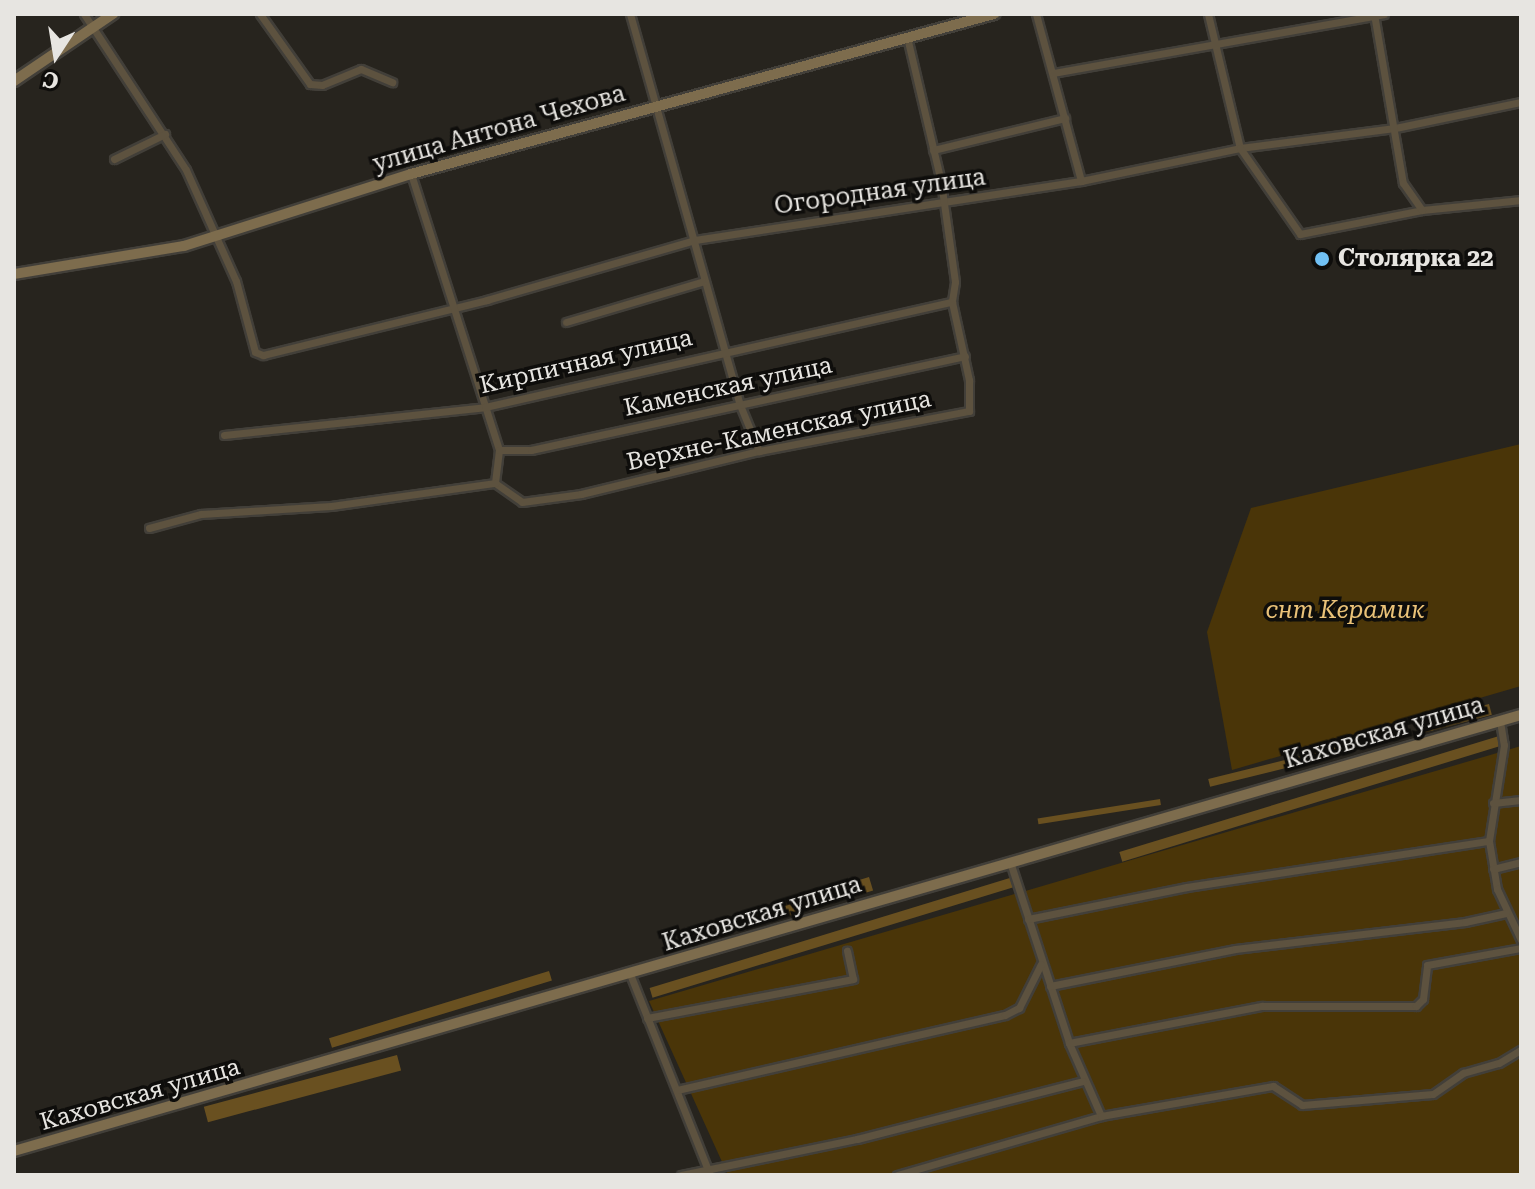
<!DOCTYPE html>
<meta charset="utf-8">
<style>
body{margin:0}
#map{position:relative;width:1535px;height:1189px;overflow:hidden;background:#27241e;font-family:"Roboto Serif",serif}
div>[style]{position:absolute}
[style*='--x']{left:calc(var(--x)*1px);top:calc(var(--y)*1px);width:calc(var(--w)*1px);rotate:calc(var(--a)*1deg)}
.green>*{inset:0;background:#4a3508}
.forest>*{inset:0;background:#695020;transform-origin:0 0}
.roads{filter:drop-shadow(2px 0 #423f39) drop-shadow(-2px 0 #423f39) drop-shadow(0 2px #423f39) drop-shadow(0 -2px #423f39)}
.street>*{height:7px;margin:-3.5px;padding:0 3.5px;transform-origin:3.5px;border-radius:3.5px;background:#5d523f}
.secondary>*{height:10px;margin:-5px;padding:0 5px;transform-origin:5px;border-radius:5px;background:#7d6c4d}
.dots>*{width:22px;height:22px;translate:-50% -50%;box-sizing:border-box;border:4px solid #0e0d0b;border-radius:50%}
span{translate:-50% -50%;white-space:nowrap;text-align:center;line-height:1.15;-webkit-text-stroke:7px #0e0d0b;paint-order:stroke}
.street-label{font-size:24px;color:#e7e5e1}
.poi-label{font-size:24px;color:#e7e5e1;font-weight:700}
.left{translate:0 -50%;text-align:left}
.park-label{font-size:24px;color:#eac278;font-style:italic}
.frame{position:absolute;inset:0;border:16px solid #e7e5e1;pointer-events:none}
.north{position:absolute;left:16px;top:16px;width:80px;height:80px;-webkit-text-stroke:6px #0e0d0b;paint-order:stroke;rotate:192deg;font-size:22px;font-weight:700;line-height:32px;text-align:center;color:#e7e5e1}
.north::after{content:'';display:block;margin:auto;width:28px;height:36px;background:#e7e5e1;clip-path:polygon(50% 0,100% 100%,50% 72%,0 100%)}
</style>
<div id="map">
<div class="green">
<div style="clip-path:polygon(1521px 444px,1521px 686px,1232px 770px,1207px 632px,1251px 508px)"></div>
<div style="clip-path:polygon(1521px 746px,1521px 1175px,728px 1175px,649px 1001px)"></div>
</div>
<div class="forest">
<div style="left:1489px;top:704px;width:11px;height:69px;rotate:75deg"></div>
<div style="left:1499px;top:736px;width:10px;height:397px;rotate:73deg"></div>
<div style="left:1345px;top:745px;width:8px;height:141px;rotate:76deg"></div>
<div style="left:1160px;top:799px;width:6px;height:124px;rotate:81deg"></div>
<div style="left:869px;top:877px;width:14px;height:123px;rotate:73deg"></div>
<div style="left:1013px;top:877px;width:10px;height:380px;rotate:73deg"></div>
<div style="left:549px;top:971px;width:10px;height:230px;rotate:73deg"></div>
<div style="left:397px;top:1055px;width:16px;height:200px;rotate:75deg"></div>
</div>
<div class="roads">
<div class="street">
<div style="--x:84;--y:14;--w:186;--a:56.8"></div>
<div style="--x:186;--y:170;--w:122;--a:65.8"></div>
<div style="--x:236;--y:281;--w:73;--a:75"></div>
<div style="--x:255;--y:352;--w:9;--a:21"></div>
<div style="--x:263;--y:355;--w:231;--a:-13.8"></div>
<div style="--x:487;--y:300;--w:216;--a:-16.1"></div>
<div style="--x:695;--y:240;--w:390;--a:-8.7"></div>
<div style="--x:1081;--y:181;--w:162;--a:-11.7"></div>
<div style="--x:1240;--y:148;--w:156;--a:-7.4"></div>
<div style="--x:1395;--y:128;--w:129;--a:-11.7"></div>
<div style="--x:260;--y:14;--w:86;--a:54.5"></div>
<div style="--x:310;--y:84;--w:12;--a:5"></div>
<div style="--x:322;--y:85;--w:42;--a:-22.3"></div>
<div style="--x:361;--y:69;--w:34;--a:23"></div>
<div style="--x:630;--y:14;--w:406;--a:74.3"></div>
<div style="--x:740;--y:405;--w:50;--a:67.6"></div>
<div style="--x:1036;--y:14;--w:173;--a:74.9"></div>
<div style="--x:1208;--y:14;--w:138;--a:76.6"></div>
<div style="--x:1240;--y:148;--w:105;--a:55.1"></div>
<div style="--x:1300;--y:234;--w:124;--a:-11.1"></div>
<div style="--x:1422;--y:210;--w:100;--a:-5.8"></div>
<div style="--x:1374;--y:14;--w:171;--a:80.3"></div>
<div style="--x:1403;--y:183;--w:33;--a:55"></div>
<div style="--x:907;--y:37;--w:149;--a:76.8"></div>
<div style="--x:941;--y:182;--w:101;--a:82"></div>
<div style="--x:955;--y:282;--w:20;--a:99"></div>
<div style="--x:1053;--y:73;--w:336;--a:-10.1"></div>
<div style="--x:933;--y:150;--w:136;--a:-13.6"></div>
<div style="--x:114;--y:159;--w:57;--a:-26.1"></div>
<div style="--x:411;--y:174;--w:290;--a:72.3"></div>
<div style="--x:499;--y:450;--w:33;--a:97"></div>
<div style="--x:566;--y:322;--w:144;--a:-16.5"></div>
<div style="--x:224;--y:435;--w:262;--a:-6.1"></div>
<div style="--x:485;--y:407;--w:479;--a:-12.7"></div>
<div style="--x:499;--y:450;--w:32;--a:0"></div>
<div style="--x:531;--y:450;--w:444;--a:-12.2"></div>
<div style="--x:495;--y:483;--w:33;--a:35"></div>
<div style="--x:522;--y:502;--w:60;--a:-7.7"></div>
<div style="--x:581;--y:494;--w:183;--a:-13.6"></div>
<div style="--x:759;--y:451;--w:214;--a:-10.8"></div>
<div style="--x:969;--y:411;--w:31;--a:-90"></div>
<div style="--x:969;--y:380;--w:80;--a:-102.3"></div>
<div style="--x:149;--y:528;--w:54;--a:-15.1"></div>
<div style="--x:201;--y:514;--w:130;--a:-3.5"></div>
<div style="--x:331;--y:506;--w:166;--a:-8"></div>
<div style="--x:1500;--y:721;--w:24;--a:81"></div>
<div style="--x:1504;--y:745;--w:97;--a:98.9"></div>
<div style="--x:1489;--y:841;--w:49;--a:80.5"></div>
<div style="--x:1497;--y:889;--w:56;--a:64.8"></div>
<div style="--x:1493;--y:803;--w:28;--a:-6"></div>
<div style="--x:1010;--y:862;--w:190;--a:71.9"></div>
<div style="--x:1069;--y:1043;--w:80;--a:66.3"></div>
<div style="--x:1493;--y:869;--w:29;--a:-14"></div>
<div style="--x:1028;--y:919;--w:162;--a:-11.4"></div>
<div style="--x:1187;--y:887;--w:305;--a:-8.7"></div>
<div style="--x:630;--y:974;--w:216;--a:68.3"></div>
<div style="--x:1050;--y:986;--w:189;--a:-11.3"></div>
<div style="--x:1235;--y:949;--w:232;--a:-6.7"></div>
<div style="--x:1465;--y:922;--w:42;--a:-12.4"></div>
<div style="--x:647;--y:1018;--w:210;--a:-10.7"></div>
<div style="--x:853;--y:979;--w:29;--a:-102"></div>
<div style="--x:1069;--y:1043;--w:197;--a:-10.9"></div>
<div style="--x:1262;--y:1006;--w:154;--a:0"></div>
<div style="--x:1416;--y:1006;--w:10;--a:-45"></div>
<div style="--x:1423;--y:999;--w:34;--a:-83"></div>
<div style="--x:1427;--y:965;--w:96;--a:-10.3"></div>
<div style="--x:677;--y:1090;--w:336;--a:-12.9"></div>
<div style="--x:1005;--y:1015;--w:16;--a:-27"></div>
<div style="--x:1019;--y:1008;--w:49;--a:-63.4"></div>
<div style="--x:681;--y:1175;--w:180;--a:-11.6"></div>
<div style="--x:857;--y:1139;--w:233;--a:-14.4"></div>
<div style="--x:897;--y:1175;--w:212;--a:-16.1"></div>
<div style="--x:1101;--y:1116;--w:175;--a:-9.9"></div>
<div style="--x:1273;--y:1086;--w:35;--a:33"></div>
<div style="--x:1302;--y:1105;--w:131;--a:-4.8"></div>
<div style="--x:1433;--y:1094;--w:37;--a:-35"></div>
<div style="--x:1463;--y:1073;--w:37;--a:-16"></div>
<div style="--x:1499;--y:1063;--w:26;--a:-31"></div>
</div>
<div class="secondary">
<div style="--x:14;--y:81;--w:120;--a:-34.1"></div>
<div style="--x:14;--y:274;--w:172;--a:-9.4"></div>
<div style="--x:184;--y:246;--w:238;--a:-17.6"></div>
<div style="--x:411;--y:174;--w:605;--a:-15.35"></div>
<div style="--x:14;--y:1151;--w:1569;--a:-16.14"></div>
</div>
</div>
<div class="dots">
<div style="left:1322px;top:259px;background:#71c1f5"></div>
</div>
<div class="street-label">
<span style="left:499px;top:129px;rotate:-16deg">улица Антона Чехова</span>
<span style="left:880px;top:192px;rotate:-8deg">Огородная улица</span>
<span style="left:586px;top:362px;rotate:-13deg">Кирпичная улица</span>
<span style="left:728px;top:387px;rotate:-12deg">Каменская улица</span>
<span style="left:779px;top:431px;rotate:-12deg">Верхне-Каменская улица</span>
<span style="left:1384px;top:733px;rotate:-16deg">Каховская улица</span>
<span style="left:762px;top:914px;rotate:-17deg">Каховская улица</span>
<span style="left:140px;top:1095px;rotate:-16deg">Каховская улица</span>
</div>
<div class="poi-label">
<span class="left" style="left:1338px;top:259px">Столярка 22</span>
</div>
<div class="park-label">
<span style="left:1345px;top:611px">снт Керамик</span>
</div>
<div class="frame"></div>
<div class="north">С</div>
</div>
